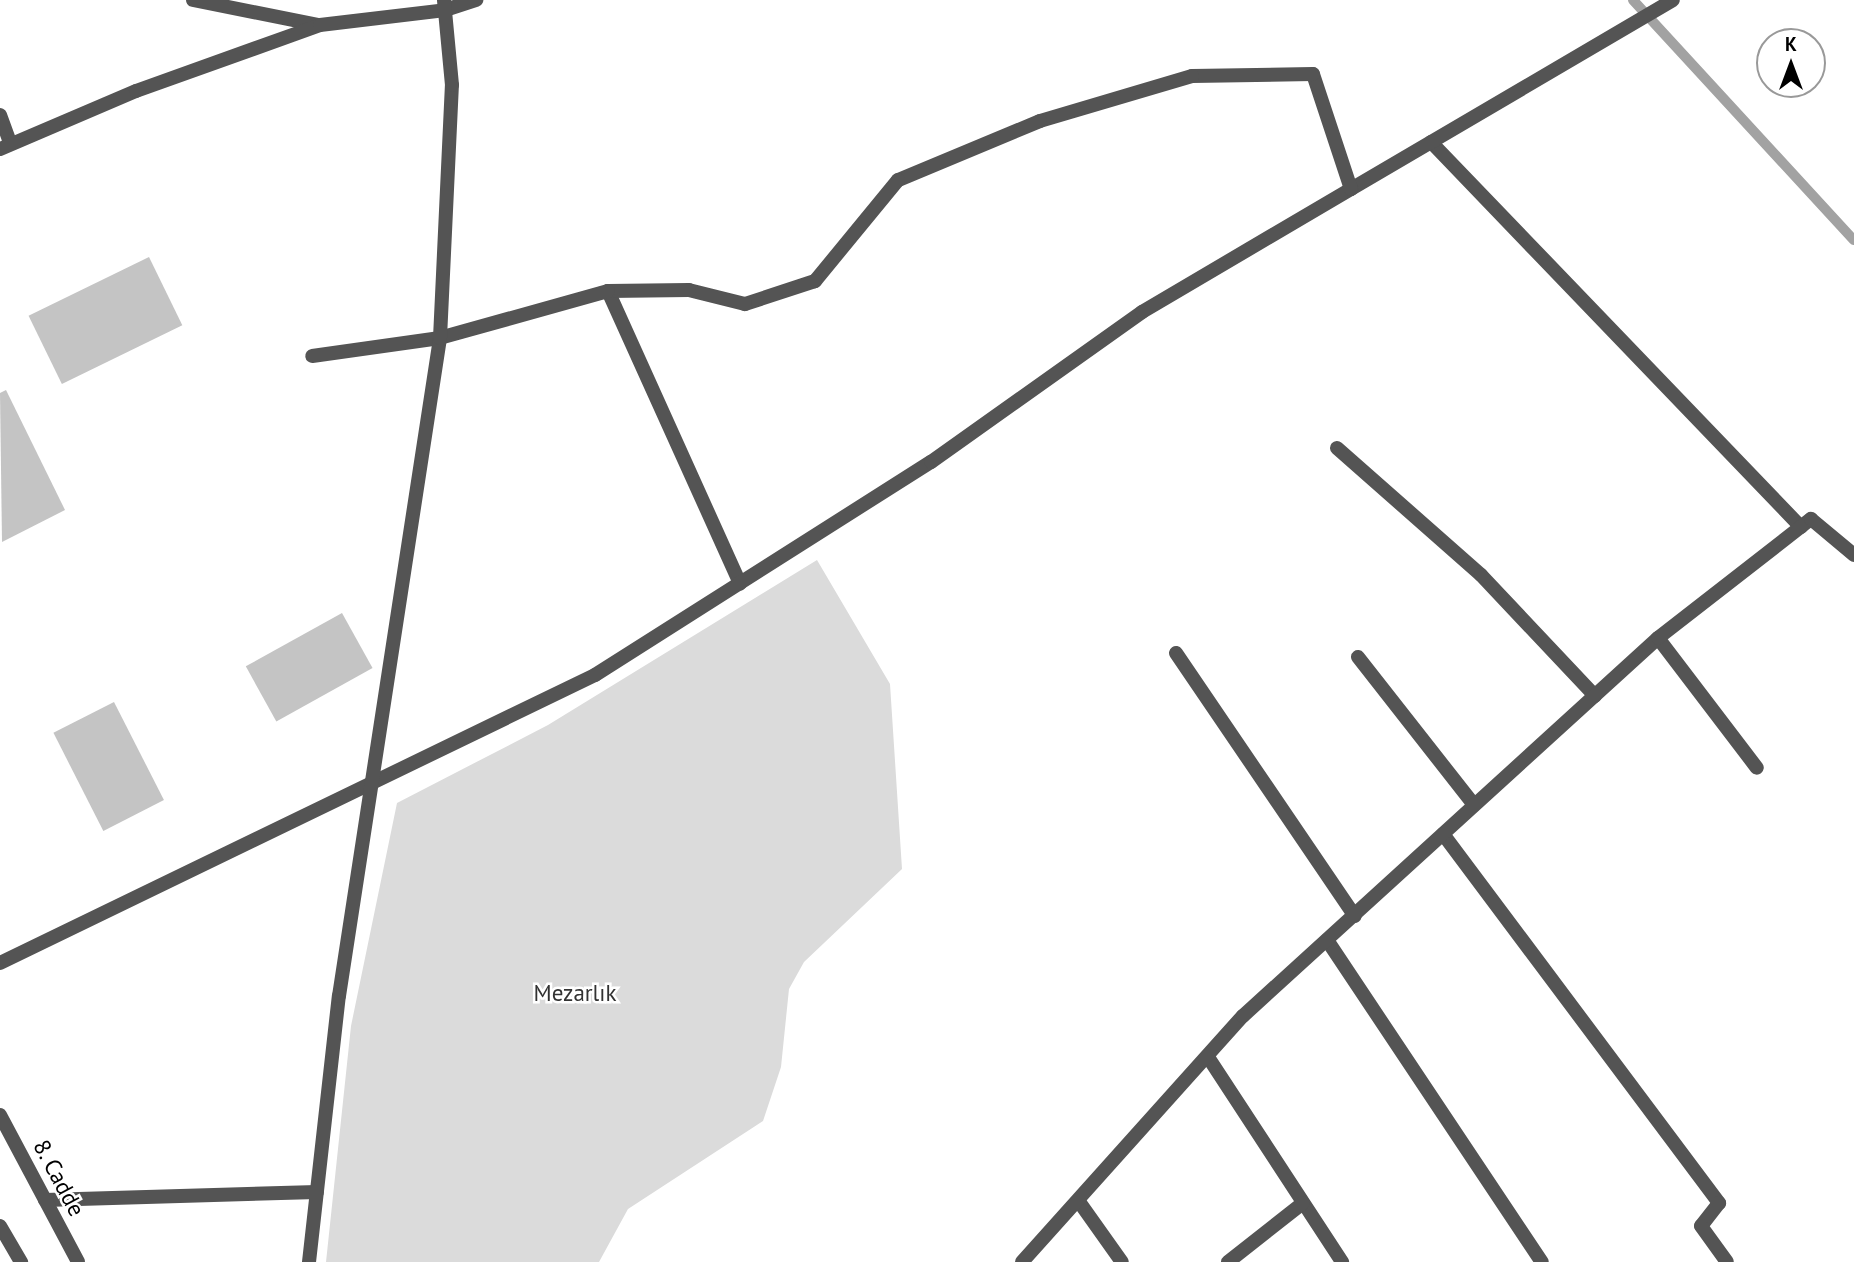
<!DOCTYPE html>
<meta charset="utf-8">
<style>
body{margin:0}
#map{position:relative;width:1854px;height:1262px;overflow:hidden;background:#fff;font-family:"PT Sans",sans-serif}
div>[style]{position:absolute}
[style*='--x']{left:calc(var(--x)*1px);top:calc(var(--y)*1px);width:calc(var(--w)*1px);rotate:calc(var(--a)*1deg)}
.green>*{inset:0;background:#dbdbdb}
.stream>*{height:10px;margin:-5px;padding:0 5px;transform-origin:5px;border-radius:5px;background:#a2a2a2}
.building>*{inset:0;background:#c4c4c4;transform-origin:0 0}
.service>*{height:14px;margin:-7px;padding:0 7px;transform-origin:7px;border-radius:7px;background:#545454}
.minor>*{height:14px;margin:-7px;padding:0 7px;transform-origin:7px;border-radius:7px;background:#545454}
.tertiary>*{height:14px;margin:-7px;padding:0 7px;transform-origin:7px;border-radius:7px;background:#545454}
span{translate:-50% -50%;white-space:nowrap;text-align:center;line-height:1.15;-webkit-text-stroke:5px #fff;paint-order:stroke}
.park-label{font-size:23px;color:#323232}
.street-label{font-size:23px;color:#000}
.north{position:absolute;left:1756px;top:28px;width:70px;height:70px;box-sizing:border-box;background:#fff;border:2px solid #999;border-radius:50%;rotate:0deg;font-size:19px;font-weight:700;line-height:28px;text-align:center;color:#000}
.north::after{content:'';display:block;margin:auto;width:24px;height:32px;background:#000;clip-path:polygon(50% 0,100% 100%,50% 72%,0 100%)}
</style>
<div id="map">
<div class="green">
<div style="clip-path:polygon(817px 560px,890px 684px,902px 869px,804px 962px,789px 989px,781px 1067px,763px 1121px,628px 1209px,599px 1262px,326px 1262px,351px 1026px,397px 803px,548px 725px)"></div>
</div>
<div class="stream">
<div style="--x:1633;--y:0;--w:326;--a:47.4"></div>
</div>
<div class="building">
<div style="left:149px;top:257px;width:76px;height:134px;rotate:64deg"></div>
<div style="clip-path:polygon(6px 390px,65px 510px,2px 542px,0 393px)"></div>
<div style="left:342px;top:613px;width:63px;height:110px;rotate:61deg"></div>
<div style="left:114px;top:702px;width:110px;height:68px;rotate:63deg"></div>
</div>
<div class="service">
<div style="--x:0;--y:115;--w:29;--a:70"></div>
</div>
<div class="minor">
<div style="--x:193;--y:0;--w:127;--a:11.3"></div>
<div style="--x:1431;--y:142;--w:534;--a:46.14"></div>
<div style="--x:0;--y:149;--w:148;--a:-23.1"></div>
<div style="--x:136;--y:91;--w:195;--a:-19.7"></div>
<div style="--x:320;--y:25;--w:126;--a:-6.8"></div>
<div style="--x:445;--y:10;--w:33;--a:-18"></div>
<div style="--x:1351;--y:189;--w:373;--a:-30.4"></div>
<div style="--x:608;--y:291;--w:321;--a:65.7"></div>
<div style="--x:1337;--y:448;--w:192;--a:41.4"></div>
<div style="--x:1481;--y:575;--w:166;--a:46.7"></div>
<div style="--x:1658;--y:638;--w:163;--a:52.7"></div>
<div style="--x:1176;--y:653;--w:318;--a:55.8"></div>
<div style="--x:1358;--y:657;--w:188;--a:51.9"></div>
<div style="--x:1443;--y:834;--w:461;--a:53.2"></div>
<div style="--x:1719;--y:1203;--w:29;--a:128"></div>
<div style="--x:1701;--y:1226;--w:44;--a:54.2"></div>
<div style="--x:1327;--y:940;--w:387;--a:56.3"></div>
<div style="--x:0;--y:963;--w:661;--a:-25.83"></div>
<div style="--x:595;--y:675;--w:398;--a:-32.4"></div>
<div style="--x:931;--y:462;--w:259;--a:-35.4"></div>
<div style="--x:1142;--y:312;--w:243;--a:-30.5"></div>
<div style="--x:1351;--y:189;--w:121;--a:-108.3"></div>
<div style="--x:1313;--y:74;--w:121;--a:179.1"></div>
<div style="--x:1192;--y:76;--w:159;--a:163.5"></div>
<div style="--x:1040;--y:121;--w:154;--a:157.4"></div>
<div style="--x:898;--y:180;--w:131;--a:129.4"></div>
<div style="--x:815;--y:281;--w:74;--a:161.8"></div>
<div style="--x:745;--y:304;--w:58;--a:-166"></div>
<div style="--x:689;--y:290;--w:81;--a:179.3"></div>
<div style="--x:608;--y:291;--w:174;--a:164.4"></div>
<div style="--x:440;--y:338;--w:129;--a:172"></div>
<div style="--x:1208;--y:1057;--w:245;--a:56.8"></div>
<div style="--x:45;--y:1200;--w:272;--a:-1.7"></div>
<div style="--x:1080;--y:1203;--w:72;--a:54.6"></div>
<div style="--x:309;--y:1262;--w:268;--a:-83.6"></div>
<div style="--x:339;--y:996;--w:666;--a:-81.27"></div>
<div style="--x:440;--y:338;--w:253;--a:-87.3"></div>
<div style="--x:452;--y:85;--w:85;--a:-95.4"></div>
<div style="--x:1022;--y:1262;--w:331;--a:-48.1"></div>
<div style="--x:1243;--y:1016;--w:561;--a:-42.33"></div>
<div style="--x:1658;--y:638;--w:194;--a:-37.9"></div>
<div style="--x:1811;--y:519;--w:56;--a:39.9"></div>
<div style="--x:1228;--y:1262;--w:95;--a:-38.2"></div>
</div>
<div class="tertiary">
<div style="--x:0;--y:1115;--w:166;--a:62"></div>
<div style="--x:0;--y:1226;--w:42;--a:59.7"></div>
</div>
<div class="park-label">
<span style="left:575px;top:993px">Mezarlık</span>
</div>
<div class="street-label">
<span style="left:59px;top:1178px;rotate:62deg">8. Cadde</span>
</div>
<div class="north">K</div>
</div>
